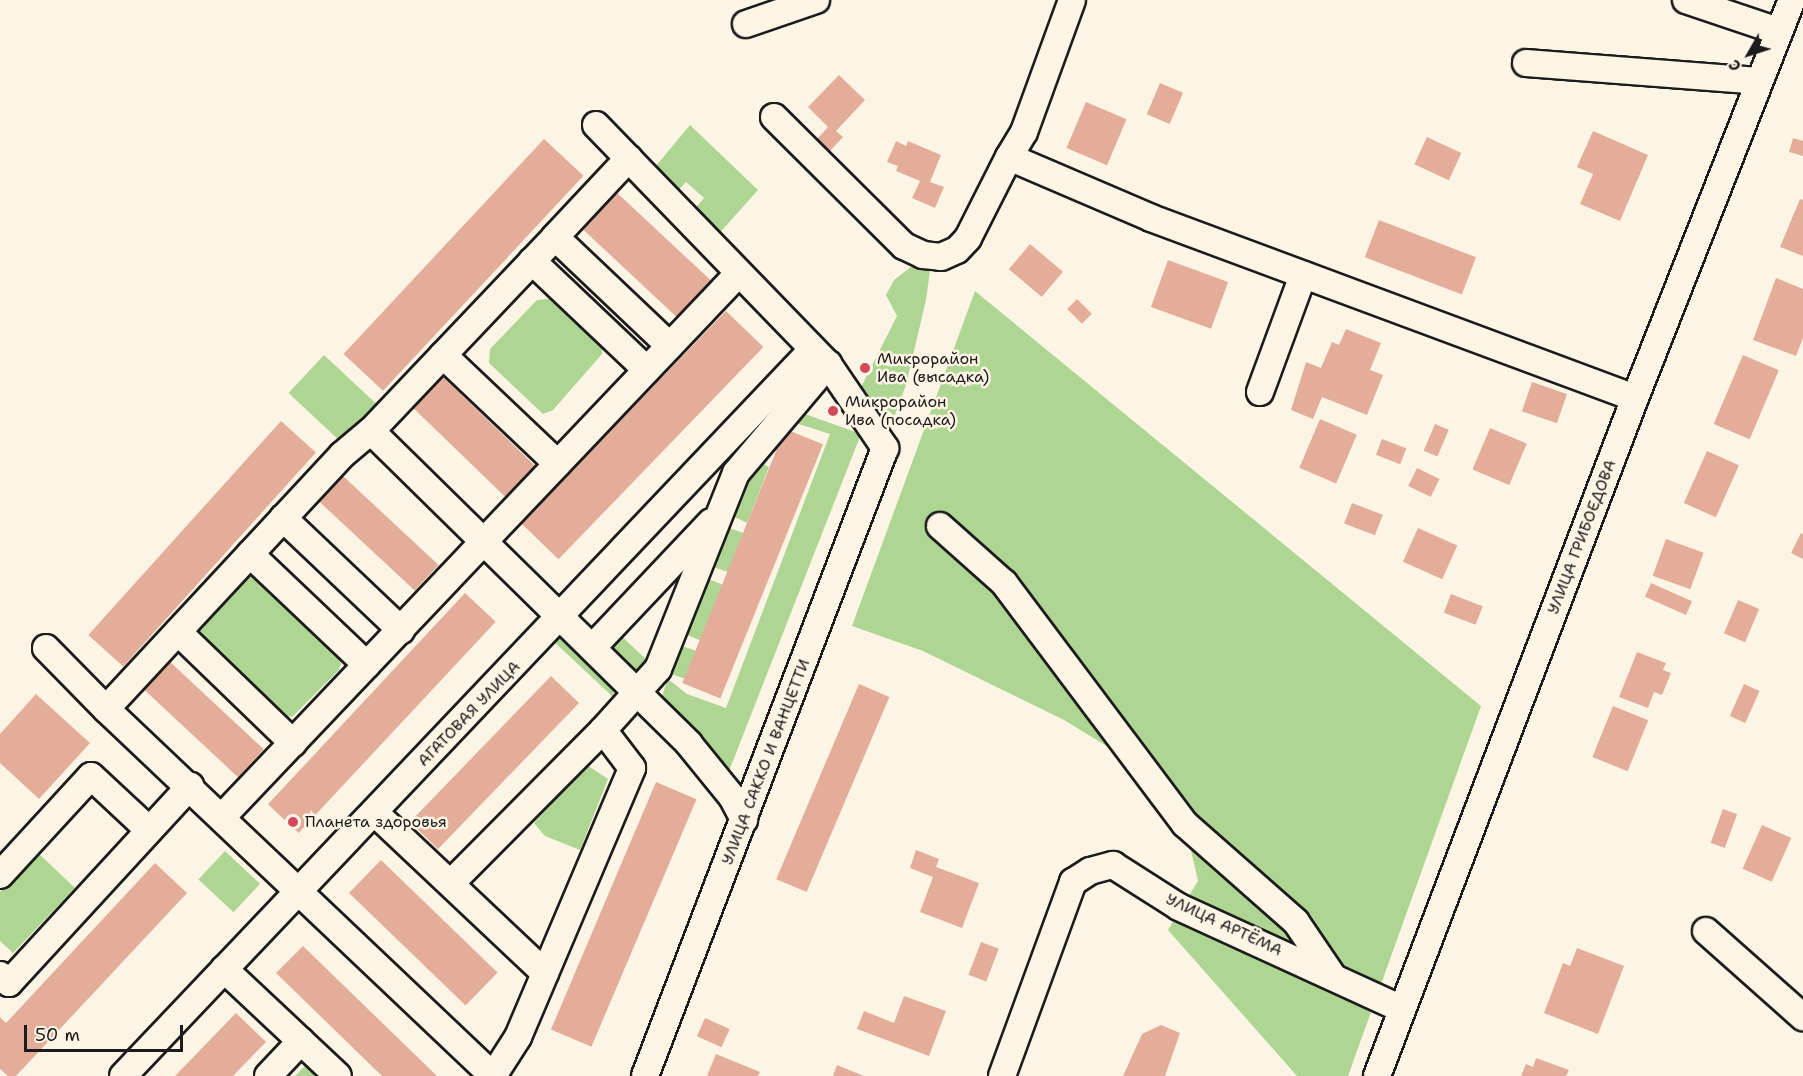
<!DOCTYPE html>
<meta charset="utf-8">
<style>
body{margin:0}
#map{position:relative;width:1803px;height:1076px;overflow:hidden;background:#fcf5e5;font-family:"Shantell Sans",sans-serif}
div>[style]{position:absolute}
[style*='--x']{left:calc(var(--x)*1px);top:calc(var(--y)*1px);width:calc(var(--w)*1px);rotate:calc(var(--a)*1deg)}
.green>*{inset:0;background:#aed692;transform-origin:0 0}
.building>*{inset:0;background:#e3ad99;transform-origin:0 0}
.roads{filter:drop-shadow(2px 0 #1c1c1c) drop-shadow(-2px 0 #1c1c1c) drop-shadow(0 2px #1c1c1c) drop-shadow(0 -2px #1c1c1c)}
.minor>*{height:26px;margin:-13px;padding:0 13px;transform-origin:13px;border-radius:13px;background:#fcf5e5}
.dots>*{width:16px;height:16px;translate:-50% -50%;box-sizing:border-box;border:3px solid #fcf5e5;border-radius:50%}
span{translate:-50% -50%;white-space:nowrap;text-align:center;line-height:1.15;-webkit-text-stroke:5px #fcf5e5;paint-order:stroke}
.poi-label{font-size:16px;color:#1c1c1c}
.left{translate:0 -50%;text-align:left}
.street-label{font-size:16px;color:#1c1c1c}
.north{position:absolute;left:1719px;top:24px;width:60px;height:60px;-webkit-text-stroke:4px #fcf5e5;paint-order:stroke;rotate:231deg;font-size:16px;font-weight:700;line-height:24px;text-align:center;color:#1c1c1c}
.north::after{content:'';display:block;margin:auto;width:21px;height:27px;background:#1c1c1c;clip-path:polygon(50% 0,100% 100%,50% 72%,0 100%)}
.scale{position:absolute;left:24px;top:1025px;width:159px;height:27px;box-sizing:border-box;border:3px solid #1c1c1c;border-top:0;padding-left:8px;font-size:18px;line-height:21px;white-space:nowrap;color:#1c1c1c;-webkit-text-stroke:4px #fcf5e5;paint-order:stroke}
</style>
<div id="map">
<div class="green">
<div style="clip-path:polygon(690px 125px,758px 190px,716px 237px,692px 212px,704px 198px,686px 182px,673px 196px,650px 173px)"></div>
<div style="clip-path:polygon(916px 263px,931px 263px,926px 300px,906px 385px,892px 423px,869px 414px,857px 395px,897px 316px,886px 295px,894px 280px)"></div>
<div style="clip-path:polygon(975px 291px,1481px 706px,1348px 1076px,1297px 1076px,1168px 930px,1198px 881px,1177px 789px,1064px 720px,923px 651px,852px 626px)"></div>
<div style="clip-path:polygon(559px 298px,603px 338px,602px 354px,553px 410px,543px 414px,489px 363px,490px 349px,537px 300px)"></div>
<div style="left:324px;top:355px;width:71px;height:52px;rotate:43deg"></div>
<div style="clip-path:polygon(791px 409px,861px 434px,729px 771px,694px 726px,661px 699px,668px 679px,687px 694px,726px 708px,830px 434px,783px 419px)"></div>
<div style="clip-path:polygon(757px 460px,769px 467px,747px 523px,729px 514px)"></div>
<div style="left:726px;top:527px;width:18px;height:42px;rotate:19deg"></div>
<div style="clip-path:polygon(254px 577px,336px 654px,341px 663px,339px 670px,292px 717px,281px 715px,200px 638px,198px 627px,243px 578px)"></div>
<div style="left:706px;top:578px;width:18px;height:60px;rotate:22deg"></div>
<div style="clip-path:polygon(617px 632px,650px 663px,646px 668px,636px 671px,619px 657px,611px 646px)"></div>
<div style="clip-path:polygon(565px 636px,615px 684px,613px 697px,550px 638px)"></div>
<div style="left:679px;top:645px;width:18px;height:30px;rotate:19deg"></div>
<div style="clip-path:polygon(587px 765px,608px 779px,580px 850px,545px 836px,534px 823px)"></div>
<div style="left:225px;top:851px;width:48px;height:39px;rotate:43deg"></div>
<div style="clip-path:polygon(37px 852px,75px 888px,13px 953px,0 941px,0 892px)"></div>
<div style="clip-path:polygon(308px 1063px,323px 1076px,295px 1076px)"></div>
</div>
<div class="building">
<div style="clip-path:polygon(839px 75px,865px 100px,836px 131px,843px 137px,830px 151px,817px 139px,828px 127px,808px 107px)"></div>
<div style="left:1160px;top:83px;width:25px;height:34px;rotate:23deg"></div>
<div style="left:1086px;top:102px;width:44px;height:50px;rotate:23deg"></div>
<div style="clip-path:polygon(1593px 131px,1648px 155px,1620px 221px,1580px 204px,1593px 174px,1577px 167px)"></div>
<div style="left:1427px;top:137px;width:38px;height:30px;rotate:25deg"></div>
<div style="clip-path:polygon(1793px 138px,1803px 141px,1803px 156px,1789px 152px)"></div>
<div style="left:544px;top:139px;width:54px;height:294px;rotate:43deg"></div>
<div style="clip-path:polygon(896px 141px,906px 146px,908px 141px,941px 155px,930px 182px,944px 187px,935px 208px,912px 198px,920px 181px,896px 171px,898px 166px,887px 162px)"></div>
<div style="left:615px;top:191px;width:135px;height:50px;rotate:43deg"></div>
<div style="clip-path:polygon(1800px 199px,1803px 200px,1803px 256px,1780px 247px)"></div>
<div style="left:1379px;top:220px;width:104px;height:40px;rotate:21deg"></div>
<div style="left:1030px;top:244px;width:43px;height:33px;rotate:40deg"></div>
<div style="left:1168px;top:260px;width:64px;height:50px;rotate:20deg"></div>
<div style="clip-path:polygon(1776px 278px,1803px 289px,1803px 338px,1796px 356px,1753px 340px)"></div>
<div style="left:1077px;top:299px;width:21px;height:14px;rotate:45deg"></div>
<div style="left:726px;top:311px;width:52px;height:295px;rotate:44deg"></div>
<div style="clip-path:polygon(1346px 329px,1381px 343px,1370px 370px,1383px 375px,1367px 415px,1322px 397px,1313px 419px,1291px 410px,1306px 362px,1321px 368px,1332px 342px,1339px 345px)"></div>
<div style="left:1743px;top:355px;width:39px;height:75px;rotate:23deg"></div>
<div style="left:440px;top:374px;width:132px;height:43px;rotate:44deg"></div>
<div style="left:1532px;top:382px;width:37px;height:31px;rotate:19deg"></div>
<div style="left:1320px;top:419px;width:40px;height:53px;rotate:23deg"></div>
<div style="left:281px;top:421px;width:47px;height:288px;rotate:42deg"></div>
<div style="left:1435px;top:424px;width:15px;height:29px;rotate:23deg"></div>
<div style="left:1490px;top:428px;width:40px;height:45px;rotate:23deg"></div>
<div style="left:785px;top:429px;width:41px;height:274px;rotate:22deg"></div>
<div style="left:1382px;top:439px;width:26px;height:17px;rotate:21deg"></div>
<div style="left:1707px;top:451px;width:35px;height:57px;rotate:24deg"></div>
<div style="left:1417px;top:468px;width:25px;height:20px;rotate:26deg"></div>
<div style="left:342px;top:475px;width:132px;height:35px;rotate:43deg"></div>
<div style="left:1352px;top:503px;width:33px;height:22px;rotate:21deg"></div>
<div style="left:1418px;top:528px;width:43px;height:37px;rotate:24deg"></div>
<div style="clip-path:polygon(1801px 533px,1803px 534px,1803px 559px,1791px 553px)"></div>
<div style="left:1666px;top:539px;width:40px;height:39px;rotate:20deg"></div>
<div style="left:1651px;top:583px;width:45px;height:15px;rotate:24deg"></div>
<div style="left:465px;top:593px;width:42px;height:289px;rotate:43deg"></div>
<div style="left:1451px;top:594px;width:34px;height:20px;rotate:21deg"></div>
<div style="left:1738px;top:600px;width:23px;height:36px;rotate:23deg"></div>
<div style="clip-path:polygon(1637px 652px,1666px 663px,1663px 670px,1671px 673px,1662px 695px,1654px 692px,1648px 708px,1619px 697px)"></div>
<div style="left:168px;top:660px;width:131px;height:38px;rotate:43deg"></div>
<div style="left:551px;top:676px;width:39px;height:203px;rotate:44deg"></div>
<div style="left:859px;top:684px;width:33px;height:212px;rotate:23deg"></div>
<div style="left:1744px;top:684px;width:17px;height:35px;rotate:24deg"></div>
<div style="clip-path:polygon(36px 694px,90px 743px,39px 799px,0 763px,0 734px)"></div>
<div style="left:1613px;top:706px;width:38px;height:55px;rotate:22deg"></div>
<div style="left:656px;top:782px;width:44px;height:269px;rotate:23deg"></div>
<div style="left:1723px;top:809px;width:15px;height:36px;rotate:20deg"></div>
<div style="left:1762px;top:825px;width:32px;height:48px;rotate:24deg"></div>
<div style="clip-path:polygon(916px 850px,939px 859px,936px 867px,979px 883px,962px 928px,920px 912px,933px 877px,910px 868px)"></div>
<div style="left:381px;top:860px;width:162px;height:46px;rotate:44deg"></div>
<div style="clip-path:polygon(155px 863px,187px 893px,16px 1076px,8px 1076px,0 1069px,0 1017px,6px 1023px)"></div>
<div style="left:981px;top:942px;width:19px;height:35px;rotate:21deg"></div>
<div style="clip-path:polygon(303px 946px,437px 1076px,382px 1076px,276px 973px)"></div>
<div style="clip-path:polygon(1577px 948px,1624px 966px,1598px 1034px,1544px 1013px,1563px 963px,1570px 966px)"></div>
<div style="clip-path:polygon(904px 996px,946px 1011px,929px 1056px,857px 1029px,864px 1011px,894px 1023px)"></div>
<div style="clip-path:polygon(236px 1013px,266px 1042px,233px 1076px,175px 1076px)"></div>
<div style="left:705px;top:1018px;width:27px;height:20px;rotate:24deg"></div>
<div style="clip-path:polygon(1161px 1025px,1180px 1033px,1165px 1076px,1123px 1076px,1142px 1034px)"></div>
<div style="clip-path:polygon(716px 1054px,760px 1072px,758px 1076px,707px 1076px)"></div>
<div style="clip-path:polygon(1536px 1058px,1569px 1070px,1566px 1076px,1521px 1076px,1526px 1064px,1533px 1067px)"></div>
<div style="clip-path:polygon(837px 1065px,864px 1076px,833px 1076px)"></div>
</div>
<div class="roads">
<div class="minor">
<div style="--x:1686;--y:0;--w:97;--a:18.6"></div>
<div style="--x:746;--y:24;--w:74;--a:-18.9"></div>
<div style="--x:1526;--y:63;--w:233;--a:4.4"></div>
<div style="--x:774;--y:117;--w:183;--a:44.8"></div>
<div style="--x:904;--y:246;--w:21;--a:25"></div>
<div style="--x:923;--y:255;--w:18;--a:6"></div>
<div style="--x:941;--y:257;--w:17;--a:-24"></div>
<div style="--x:957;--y:250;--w:16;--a:-47"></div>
<div style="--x:968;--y:238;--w:91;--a:-63.2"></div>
<div style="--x:1009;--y:157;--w:155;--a:23.2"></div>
<div style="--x:1151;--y:218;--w:516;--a:20.4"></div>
<div style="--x:596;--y:125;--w:333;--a:45.9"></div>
<div style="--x:828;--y:364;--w:102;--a:55.8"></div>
<div style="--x:885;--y:448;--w:672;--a:110.92"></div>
<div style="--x:1009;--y:157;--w:29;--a:-59"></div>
<div style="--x:1024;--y:132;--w:140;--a:-70"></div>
<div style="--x:555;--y:237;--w:108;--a:-46.9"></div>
<div style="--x:532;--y:261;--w:158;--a:43.5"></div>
<div style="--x:443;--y:355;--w:158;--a:43.5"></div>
<div style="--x:1260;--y:392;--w:125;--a:-69.8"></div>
<div style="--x:371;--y:431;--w:446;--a:44.5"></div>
<div style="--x:689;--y:744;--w:68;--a:50.9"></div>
<div style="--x:732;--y:797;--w:26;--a:62"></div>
<div style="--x:283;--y:518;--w:163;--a:43.5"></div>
<div style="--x:940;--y:526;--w:86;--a:41.7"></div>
<div style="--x:1004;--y:583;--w:301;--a:53.1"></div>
<div style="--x:1185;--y:824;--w:148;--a:41.4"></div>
<div style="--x:1296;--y:922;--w:64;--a:55.8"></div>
<div style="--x:250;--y:554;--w:161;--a:43.5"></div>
<div style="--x:178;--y:632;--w:160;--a:44"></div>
<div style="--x:46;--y:648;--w:86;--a:45.5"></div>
<div style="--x:106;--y:709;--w:347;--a:-47.1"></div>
<div style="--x:342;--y:455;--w:38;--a:-40"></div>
<div style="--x:371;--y:431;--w:267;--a:-46.5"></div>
<div style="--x:555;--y:237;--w:158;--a:43.5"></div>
<div style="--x:592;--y:648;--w:173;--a:-46.6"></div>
<div style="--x:106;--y:709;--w:533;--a:43.48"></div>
<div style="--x:374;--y:812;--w:235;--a:43.3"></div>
<div style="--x:223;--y:816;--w:749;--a:-46.46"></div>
<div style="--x:0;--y:875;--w:134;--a:-47.4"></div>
<div style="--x:91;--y:776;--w:79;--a:43"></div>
<div style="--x:452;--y:882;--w:214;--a:-45.2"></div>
<div style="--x:1706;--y:931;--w:130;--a:41.6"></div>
<div style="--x:224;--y:969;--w:156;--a:43.2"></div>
<div style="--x:0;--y:975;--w:12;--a:42"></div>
<div style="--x:9;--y:983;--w:268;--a:-47.4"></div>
<div style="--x:123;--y:1076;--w:1002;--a:-46.5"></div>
<div style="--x:268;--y:1076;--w:48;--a:-46.7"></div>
<div style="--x:493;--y:1076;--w:46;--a:-57.3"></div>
<div style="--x:518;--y:1037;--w:292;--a:-67"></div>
<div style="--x:632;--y:768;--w:48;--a:-127.3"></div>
<div style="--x:603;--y:730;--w:82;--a:-48"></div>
<div style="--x:658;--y:669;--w:211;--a:-68.3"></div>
<div style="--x:736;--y:473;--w:143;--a:-49.8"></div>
<div style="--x:1002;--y:1076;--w:207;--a:-69.9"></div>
<div style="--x:1073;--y:882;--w:20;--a:-33"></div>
<div style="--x:1090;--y:871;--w:24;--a:-15"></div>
<div style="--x:1113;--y:865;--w:78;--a:32.5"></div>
<div style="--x:1179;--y:907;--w:245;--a:24.6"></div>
<div style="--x:1377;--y:1076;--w:725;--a:-69.17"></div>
<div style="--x:1635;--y:398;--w:428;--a:-68.5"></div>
</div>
</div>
<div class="dots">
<div style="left:865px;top:368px;background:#d1495b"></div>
<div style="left:833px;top:411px;background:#d1495b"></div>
<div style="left:293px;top:822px;background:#d1495b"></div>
</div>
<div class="poi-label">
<span class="left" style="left:877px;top:368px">Микрорайон<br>Ива (высадка)</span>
<span class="left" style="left:845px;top:411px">Микрорайон<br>Ива (посадка)</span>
<span class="left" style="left:305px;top:822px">Планета здоровья</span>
</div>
<div class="street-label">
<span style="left:1582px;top:537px;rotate:-69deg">УЛИЦА ГРИБОЕДОВА</span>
<span style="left:469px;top:714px;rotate:-46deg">АГАТОВАЯ УЛИЦА</span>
<span style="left:766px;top:762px;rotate:-69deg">УЛИЦА САККО И ВАНЦЕТТИ</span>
<span style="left:1224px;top:925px;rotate:25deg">УЛИЦА АРТЁМА</span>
</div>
<div class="north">С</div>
<div class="scale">50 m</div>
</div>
